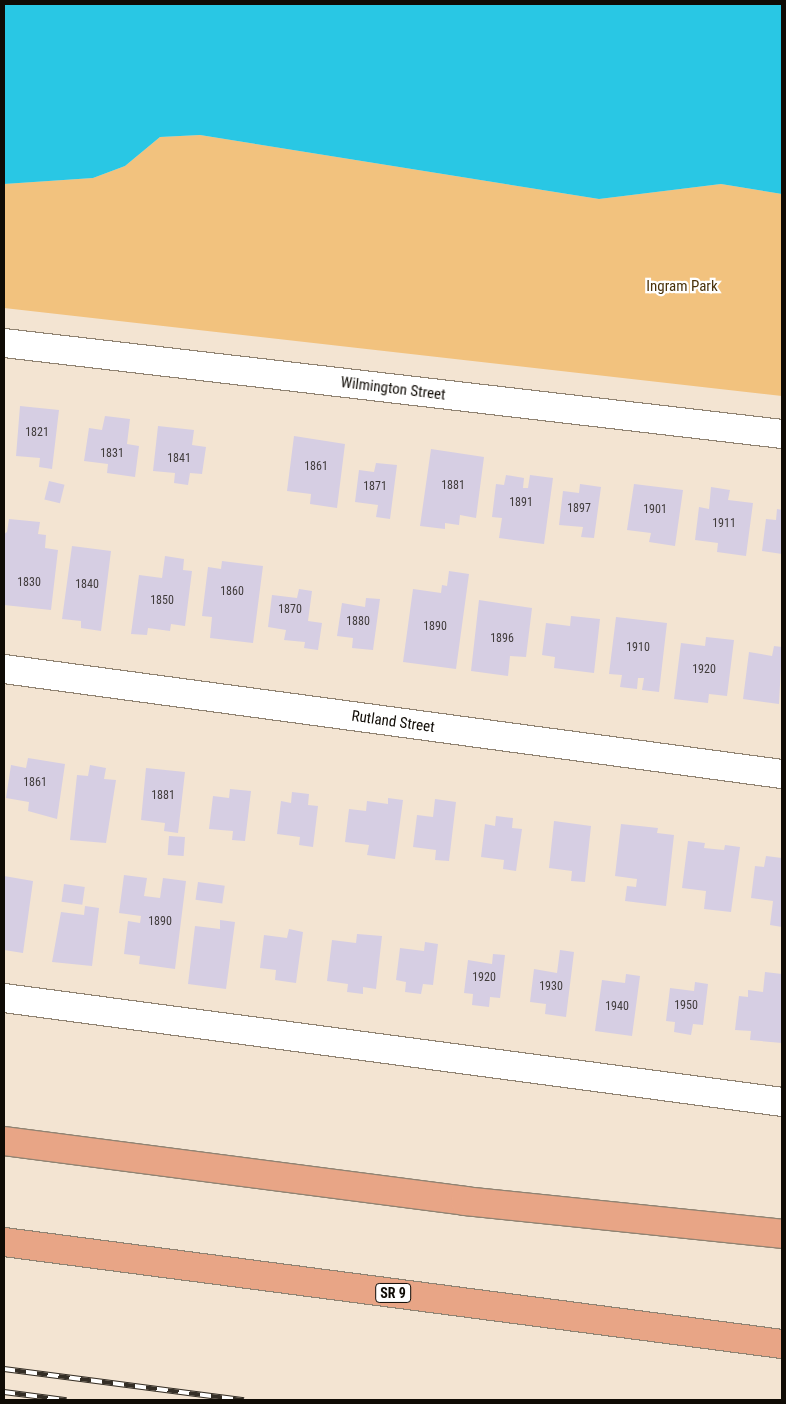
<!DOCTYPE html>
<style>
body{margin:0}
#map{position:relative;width:786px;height:1404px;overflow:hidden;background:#f3e4d2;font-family:"Roboto Condensed",sans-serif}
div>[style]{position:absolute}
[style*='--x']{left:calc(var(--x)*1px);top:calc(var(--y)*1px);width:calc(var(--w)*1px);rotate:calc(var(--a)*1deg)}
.green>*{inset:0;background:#f2c27e}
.water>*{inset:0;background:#29c7e4}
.building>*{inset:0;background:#d6cee3;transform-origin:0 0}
.roads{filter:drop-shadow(1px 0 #908372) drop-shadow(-1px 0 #908372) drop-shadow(0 1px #908372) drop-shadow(0 -1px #908372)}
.minor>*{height:28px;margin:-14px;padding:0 14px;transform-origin:14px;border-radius:14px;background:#fff}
.major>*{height:28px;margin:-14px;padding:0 14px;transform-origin:14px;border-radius:14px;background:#e8a586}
.rail>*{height:5.5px;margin-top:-2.75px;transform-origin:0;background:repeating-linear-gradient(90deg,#fff 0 11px,#342e26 0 22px);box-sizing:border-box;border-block:1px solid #342e26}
span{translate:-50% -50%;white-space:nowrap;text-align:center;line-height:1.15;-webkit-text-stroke:4.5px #fff;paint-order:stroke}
.number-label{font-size:12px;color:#413c3c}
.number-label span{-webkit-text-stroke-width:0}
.shield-label span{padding:1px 4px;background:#fff;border:1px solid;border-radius:4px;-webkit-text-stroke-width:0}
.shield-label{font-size:14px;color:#0f0b05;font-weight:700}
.park-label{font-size:15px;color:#4a320b}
.street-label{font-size:15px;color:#0f0b05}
.frame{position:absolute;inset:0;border:5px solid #0f0b05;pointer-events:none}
</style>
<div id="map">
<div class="green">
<div style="clip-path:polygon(200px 135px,599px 199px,721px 184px,782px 194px,782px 396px,4px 308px,4px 184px,93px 178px,125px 166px,160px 137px)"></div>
</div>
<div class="water">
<div style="clip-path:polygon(4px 4px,782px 4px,782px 194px,721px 184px,599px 199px,200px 135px,160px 137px,125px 166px,93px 178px,4px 184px)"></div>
</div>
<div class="building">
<div style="clip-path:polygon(20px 406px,59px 410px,52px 469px,39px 467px,40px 458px,16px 456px)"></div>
<div style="clip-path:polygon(105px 416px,130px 419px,127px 444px,139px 446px,135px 477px,107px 473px,108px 464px,84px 461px,89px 428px,102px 430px)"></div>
<div style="clip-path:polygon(158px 426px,194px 430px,192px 445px,206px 447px,202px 474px,190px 473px,188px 485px,174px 483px,175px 473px,153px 471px)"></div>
<div style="clip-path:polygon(294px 436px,345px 444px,337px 508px,310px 504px,311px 494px,287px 491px)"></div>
<div style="clip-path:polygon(431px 449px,484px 457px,476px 518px,460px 515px,459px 525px,445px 523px,445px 529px,420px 526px)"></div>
<div style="clip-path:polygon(376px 463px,397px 465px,390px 519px,376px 517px,378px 505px,355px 502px,359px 470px,374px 472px)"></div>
<div style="clip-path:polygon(506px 475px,524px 478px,523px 488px,528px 488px,530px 475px,553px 478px,544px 544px,499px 538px,502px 518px,492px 517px,496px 484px,504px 485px)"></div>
<div style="left:49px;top:481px;width:16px;height:19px;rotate:14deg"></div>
<div style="clip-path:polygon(580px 484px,601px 487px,594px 538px,581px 537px,583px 527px,559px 525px,563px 491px,579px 493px)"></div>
<div style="clip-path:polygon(634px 484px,683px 490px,675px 546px,649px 542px,651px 533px,627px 530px)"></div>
<div style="clip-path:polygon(711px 487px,730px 490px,728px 500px,753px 503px,746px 556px,717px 552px,718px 543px,695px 540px,699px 507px,709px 509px)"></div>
<div style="clip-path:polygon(777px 509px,782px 510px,782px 554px,762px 551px,766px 519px,776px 520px)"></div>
<div style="clip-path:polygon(9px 519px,40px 522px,38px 534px,46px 535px,45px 548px,58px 550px,51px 610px,4px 605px,4px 534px,7px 532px)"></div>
<div style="clip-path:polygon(72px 546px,111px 551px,101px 631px,81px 628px,81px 621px,62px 619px)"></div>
<div style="clip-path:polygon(165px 556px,184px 559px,183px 570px,192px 571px,185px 626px,171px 624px,170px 631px,148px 628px,147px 635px,131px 634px,139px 575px,162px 578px)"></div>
<div style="clip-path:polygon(222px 561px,263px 566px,253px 643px,210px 638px,212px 617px,202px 616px,208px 567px,221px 569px)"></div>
<div style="clip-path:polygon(449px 571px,469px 574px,456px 669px,403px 662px,413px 589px,441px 593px,442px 585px,447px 586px)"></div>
<div style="clip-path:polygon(299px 589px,312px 591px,308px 621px,322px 623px,318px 650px,304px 648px,305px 642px,284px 640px,286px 630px,268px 627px,272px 595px,297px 598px)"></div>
<div style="clip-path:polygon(366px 598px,380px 599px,373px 650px,352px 648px,353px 638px,337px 636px,342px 603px,365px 607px)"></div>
<div style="clip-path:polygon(479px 600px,532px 608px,526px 657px,510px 656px,508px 676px,471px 671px)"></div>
<div style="clip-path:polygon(571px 616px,600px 619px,594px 673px,554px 668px,555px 657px,542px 655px,546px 623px,570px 626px)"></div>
<div style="clip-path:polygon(616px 617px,667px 623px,659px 692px,642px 690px,644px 678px,638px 678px,637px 689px,620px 687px,622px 675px,609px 674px)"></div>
<div style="clip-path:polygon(706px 637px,734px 640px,727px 696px,709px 694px,708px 703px,674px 699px,681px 643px,705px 646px)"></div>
<div style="clip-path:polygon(774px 646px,782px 647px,779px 704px,743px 699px,749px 652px,772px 656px)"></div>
<div style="clip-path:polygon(28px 758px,65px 764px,57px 819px,28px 811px,29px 802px,6px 798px,11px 765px,26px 768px)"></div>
<div style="clip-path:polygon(90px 765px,106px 768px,104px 779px,116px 780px,106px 843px,70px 840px,77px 775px,88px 776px)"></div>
<div style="clip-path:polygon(146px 768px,185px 772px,178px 833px,164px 831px,165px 823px,141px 820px)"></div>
<div style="clip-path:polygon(230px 789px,251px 791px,245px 841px,232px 840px,233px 831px,209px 829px,213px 796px,229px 798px)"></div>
<div style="clip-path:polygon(292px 792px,309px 794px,308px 805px,318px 806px,313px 847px,299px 845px,300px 837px,277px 834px,281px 801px,291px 803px)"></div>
<div style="clip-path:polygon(388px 798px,403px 800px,395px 859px,367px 855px,369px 845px,345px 842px,349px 809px,366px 811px,367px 801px,388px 804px)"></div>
<div style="clip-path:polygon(435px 799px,456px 802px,449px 861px,435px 860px,436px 850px,413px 847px,417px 815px,433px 817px)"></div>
<div style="clip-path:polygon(496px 816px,513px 818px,512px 828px,522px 829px,516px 871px,503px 869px,504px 860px,481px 857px,485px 824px,495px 826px)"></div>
<div style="clip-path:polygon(554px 821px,591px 826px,585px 882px,571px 881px,572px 871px,549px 868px)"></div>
<div style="clip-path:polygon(621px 824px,658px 828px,657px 833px,674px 835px,666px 906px,625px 901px,627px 886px,636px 887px,637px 879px,615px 876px)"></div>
<div style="left:169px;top:836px;width:16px;height:19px;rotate:4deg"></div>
<div style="clip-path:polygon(688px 841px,705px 843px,704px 848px,724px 850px,725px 845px,740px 847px,731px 912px,704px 909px,706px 891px,682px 888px)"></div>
<div style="clip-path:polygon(766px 856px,782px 858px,782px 927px,770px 925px,773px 901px,751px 898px,755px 866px,764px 867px)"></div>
<div style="clip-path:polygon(124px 875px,147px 878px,144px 896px,160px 898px,163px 878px,186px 881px,175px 969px,139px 964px,140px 956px,124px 954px,128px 921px,140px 923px,141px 916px,119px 913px)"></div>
<div style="clip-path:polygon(4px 876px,33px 881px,23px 953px,4px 950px)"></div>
<div style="left:198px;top:882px;width:27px;height:18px;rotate:8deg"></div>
<div style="left:64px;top:884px;width:21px;height:18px;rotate:8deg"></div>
<div style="clip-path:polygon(85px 906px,99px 908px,92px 966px,52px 962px,61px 912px,84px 915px)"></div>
<div style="clip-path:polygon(220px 920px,235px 922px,226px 989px,188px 984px,195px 926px,220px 929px)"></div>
<div style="clip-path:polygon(289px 929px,303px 932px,296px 983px,275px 980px,276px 970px,260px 968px,264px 935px,287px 938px)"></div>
<div style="clip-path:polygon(357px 934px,382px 936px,376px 989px,363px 987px,363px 994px,347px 992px,348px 984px,327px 981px,332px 940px,356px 943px)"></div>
<div style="clip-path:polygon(425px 942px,438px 944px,433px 985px,423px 984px,421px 994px,405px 992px,406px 982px,396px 980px,400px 948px,424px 951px)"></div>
<div style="clip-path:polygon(560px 950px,574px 952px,566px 1017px,545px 1014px,546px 1004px,530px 1002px,534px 969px,557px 973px)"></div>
<div style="clip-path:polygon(493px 954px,505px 955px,500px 998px,490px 997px,489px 1007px,472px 1005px,473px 994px,464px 993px,468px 960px,492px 964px)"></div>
<div style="clip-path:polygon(765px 972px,782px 974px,782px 1043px,750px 1040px,751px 1031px,735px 1030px,739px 996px,748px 997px,748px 990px,763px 992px)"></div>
<div style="clip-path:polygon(626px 974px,640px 976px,632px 1036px,595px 1031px,602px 980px,625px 983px)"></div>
<div style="clip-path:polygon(695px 982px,708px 984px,703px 1025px,693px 1024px,691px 1035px,674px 1032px,675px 1022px,666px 1021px,670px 988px,694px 991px)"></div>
</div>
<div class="roads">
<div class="minor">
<div style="--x:4;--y:343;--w:783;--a:6.67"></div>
<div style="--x:4;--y:669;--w:785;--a:7.69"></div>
<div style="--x:4;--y:998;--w:785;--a:7.61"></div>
</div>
<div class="major">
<div style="--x:4;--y:1141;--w:465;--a:7.4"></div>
<div style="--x:465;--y:1201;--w:319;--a:5.9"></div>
<div style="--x:4;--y:1242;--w:785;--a:7.47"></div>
</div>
</div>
<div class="rail">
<div style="--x:4;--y:1369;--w:242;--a:7.4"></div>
<div style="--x:4;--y:1392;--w:63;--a:7.4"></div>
</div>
<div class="number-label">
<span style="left:37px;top:433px">1821</span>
<span style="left:112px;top:454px">1831</span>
<span style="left:179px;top:459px">1841</span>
<span style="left:316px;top:467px">1861</span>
<span style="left:453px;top:486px">1881</span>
<span style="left:375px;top:487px">1871</span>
<span style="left:521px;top:503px">1891</span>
<span style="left:579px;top:509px">1897</span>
<span style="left:655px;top:510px">1901</span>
<span style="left:724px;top:524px">1911</span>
<span style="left:29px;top:583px">1830</span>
<span style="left:87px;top:585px">1840</span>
<span style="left:232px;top:592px">1860</span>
<span style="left:162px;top:601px">1850</span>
<span style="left:290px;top:610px">1870</span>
<span style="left:358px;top:622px">1880</span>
<span style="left:435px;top:627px">1890</span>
<span style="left:502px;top:639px">1896</span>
<span style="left:638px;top:648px">1910</span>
<span style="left:704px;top:670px">1920</span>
<span style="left:35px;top:783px">1861</span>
<span style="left:163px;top:796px">1881</span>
<span style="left:160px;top:922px">1890</span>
<span style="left:484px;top:978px">1920</span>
<span style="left:551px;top:987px">1930</span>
<span style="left:686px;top:1006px">1950</span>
<span style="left:617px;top:1007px">1940</span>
</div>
<div class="shield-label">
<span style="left:393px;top:1293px">SR 9</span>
</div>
<div class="park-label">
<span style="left:682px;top:287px">Ingram Park</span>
</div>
<div class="street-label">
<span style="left:393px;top:389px;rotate:7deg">Wilmington Street</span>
<span style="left:393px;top:722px;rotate:8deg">Rutland Street</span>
</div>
<div class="frame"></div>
</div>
